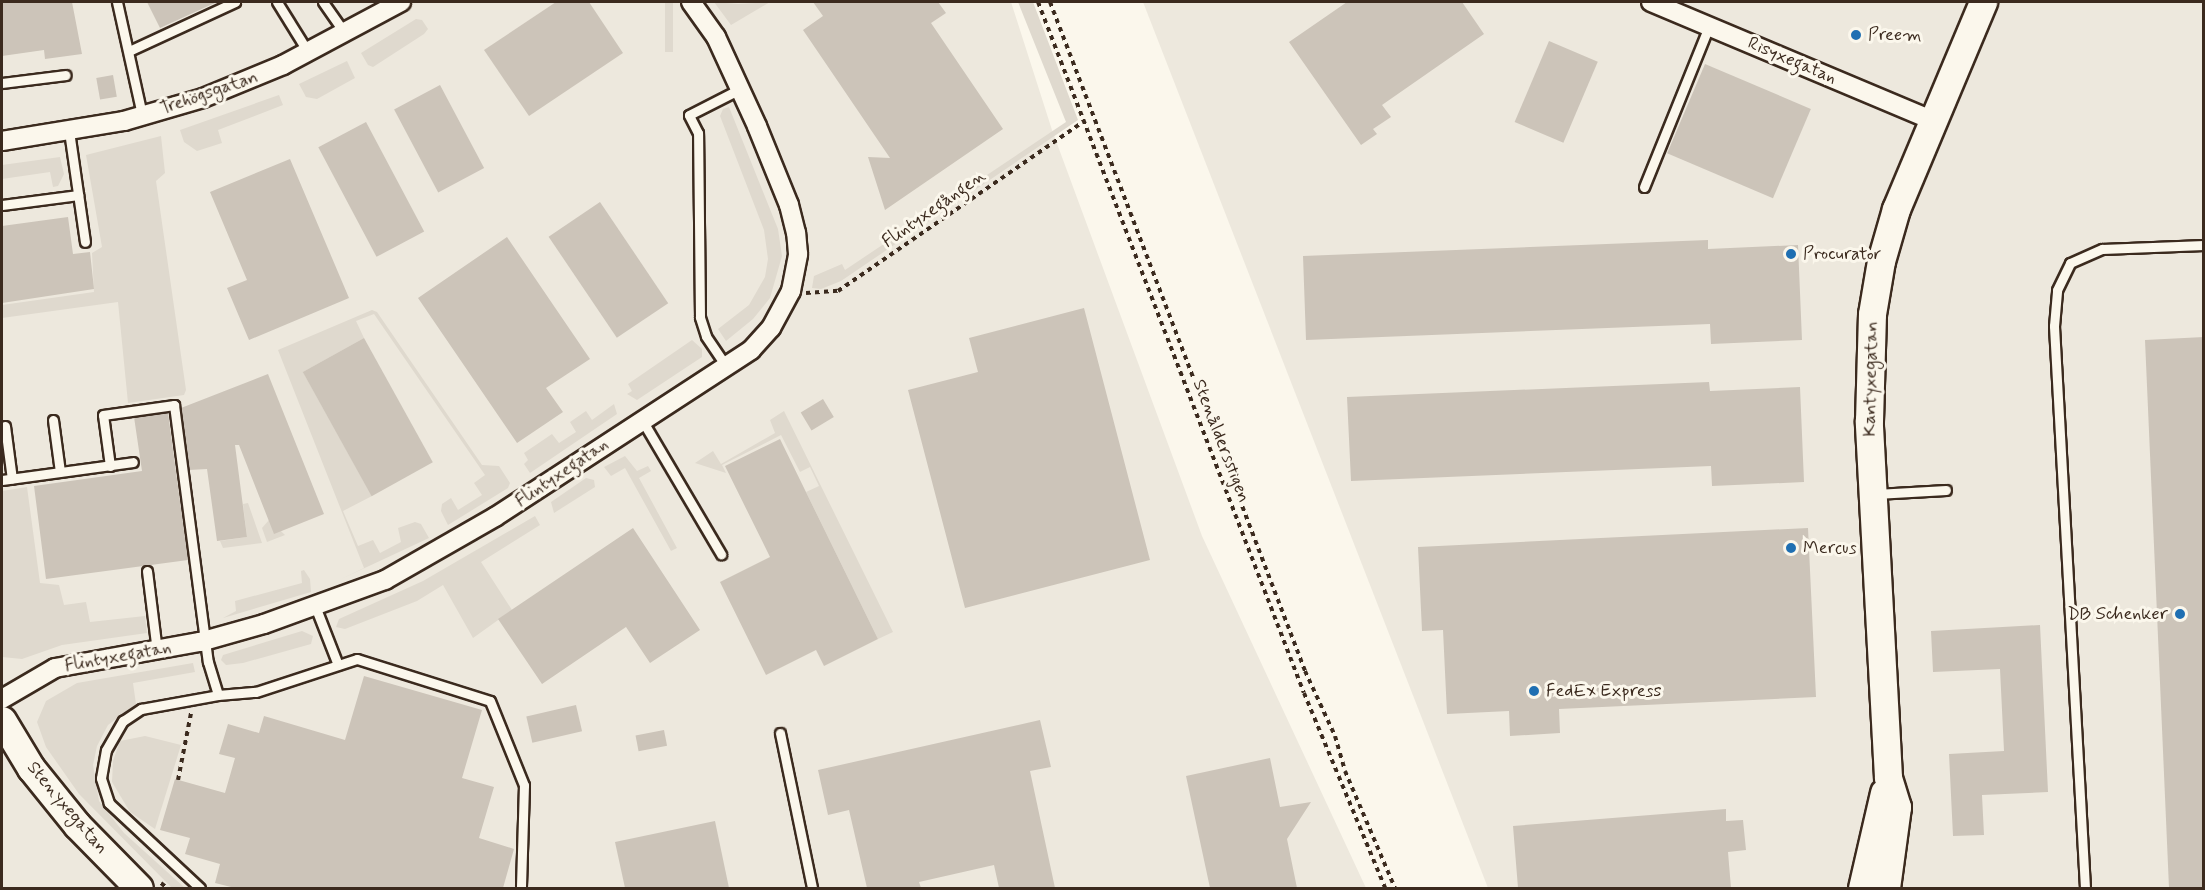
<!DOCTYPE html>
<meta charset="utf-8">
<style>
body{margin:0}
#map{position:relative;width:2205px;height:890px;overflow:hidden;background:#fbf7ec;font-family:Mynerve,sans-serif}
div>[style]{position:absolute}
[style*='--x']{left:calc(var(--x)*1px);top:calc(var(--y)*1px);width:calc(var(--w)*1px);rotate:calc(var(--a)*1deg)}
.built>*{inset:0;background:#ede8dd}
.green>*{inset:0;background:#dfd9ce;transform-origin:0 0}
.building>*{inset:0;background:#ccc4b9;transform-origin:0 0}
.path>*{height:4px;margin-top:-2px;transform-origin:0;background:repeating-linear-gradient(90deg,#3b2a1e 0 4.5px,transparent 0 9px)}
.roads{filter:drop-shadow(2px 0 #3b2a1e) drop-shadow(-2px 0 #3b2a1e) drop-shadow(0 2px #3b2a1e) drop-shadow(0 -2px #3b2a1e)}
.lane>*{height:9px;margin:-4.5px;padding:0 4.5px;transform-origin:4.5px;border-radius:4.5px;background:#fbf7ec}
.street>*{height:18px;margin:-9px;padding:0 9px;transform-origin:9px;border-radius:9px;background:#fbf7ec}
.secondary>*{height:27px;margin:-13.5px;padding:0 13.5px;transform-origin:13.5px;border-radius:13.5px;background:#fbf7ec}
.dots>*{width:16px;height:16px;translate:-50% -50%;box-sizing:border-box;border:3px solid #fbf7ec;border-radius:50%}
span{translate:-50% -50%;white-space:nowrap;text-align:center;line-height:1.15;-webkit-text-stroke:6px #fbf7ec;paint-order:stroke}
.poi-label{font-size:18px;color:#3b2a1e}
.left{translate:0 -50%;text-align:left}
.right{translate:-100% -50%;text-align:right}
.street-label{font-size:18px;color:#3b2a1e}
.frame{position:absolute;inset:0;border:3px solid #3b2a1e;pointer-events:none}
</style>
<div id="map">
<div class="built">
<div style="clip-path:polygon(2px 2px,1011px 2px,1052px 130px,1202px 536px,1366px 888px,2px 888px)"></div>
<div style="clip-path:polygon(1143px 2px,2203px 2px,2203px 888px,1488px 888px)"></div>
</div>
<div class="green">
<div style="left:665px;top:2px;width:8px;height:50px"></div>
<div style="clip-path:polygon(714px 2px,738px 4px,770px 2px,731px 25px)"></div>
<div style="clip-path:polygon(1018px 2px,1033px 2px,1078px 120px,841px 281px,821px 289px,812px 288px,814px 276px,842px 264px,845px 270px,1066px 122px)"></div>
<div style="clip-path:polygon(416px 19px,422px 20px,428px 29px,424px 34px,373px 67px,368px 65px,361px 53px)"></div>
<div style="clip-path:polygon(347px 61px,355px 78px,317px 99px,306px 97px,299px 84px)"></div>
<div style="clip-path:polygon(279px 95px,283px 105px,218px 130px,222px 143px,197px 151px,184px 142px,180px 130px)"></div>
<div style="clip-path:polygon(729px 107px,778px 229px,782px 256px,770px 298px,753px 319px,726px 341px,718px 329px,749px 305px,765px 277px,768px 259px,764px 230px,720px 116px,723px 109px)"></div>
<div style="clip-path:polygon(161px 136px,165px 173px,156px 181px,186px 390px,184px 395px,128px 403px,118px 302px,2px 318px,2px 305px,94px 292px,92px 253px,102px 247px,86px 155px)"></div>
<div style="clip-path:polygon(60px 157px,64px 174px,58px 186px,53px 187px,50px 172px,2px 179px,2px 165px)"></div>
<div style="clip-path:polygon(372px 310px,377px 312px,482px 465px,499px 466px,510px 483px,508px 488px,448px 525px,441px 511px,442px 504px,451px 498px,458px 510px,482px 495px,474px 483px,485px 475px,374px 314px,356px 321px,364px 338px,303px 372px,372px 496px,343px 511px,358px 546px,373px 540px,380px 553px,401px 542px,398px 528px,415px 522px,421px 524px,429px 538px,339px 580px,364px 568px,278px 350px)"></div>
<div style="clip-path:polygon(692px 340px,702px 349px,702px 357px,637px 400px,627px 394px,632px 391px,628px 384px)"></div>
<div style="clip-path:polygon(614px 404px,617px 414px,530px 473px,524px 464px,528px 460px,524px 453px,552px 434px,559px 443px,576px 432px,570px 422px,586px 411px,592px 420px)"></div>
<div style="clip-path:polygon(784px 411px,893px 632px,878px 639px,806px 492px,819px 486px,810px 467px,800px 472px,781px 435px,722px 465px,726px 473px,695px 463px,713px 451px,721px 464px,775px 433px,770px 420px)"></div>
<div style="clip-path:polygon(625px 456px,637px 471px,648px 466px,651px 471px,639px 478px,677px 548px,671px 551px,625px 468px,611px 476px,604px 467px)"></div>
<div style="clip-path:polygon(586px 478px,594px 480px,595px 487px,554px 513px,551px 502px)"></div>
<div style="clip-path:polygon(27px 487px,40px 583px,59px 585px,64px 605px,86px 602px,90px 622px,145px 616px,147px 633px,62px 645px,22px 659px,2px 657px,2px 491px)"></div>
<div style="clip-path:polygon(248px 503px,262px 543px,223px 548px,220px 541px,247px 537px,243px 504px)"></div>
<div style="clip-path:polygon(535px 516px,540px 525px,481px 562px,512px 610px,473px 638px,443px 585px,417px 601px,345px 629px,336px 627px,339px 619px,423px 581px)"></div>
<div style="clip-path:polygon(269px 520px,285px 535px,267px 542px,262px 528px)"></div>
<div style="clip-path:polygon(304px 570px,310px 579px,311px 592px,223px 618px,236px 611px,235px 601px,302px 583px,301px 571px)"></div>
<div style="clip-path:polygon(302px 631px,313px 636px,311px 644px,243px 663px,226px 665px,221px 660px,223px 655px)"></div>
<div style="clip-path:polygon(193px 663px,195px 672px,133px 683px,136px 704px,108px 725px,97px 746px,93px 765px,99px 801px,124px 833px,185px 888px,172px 888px,79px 794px,46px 747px,37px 722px,46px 701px,77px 683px)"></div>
<div style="clip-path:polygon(145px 736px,181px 745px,155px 829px,130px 812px,112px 782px,113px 761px,120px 741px)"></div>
</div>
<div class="building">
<div style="clip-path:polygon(72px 2px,82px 54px,45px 59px,44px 50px,2px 56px,2px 3px)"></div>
<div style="clip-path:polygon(147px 2px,217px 2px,160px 28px)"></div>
<div style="clip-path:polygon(556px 2px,589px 2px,623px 53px,529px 116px,484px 50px)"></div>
<div style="clip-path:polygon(813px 2px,938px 2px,946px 13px,931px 23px,1003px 129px,885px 210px,868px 157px,890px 158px,803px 30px,823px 16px)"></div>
<div style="clip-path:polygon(1347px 2px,1462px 2px,1484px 34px,1382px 105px,1391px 117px,1373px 129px,1377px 134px,1361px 145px,1289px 42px)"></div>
<div style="left:1549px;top:41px;width:53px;height:88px;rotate:23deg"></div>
<div style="left:1705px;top:64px;width:115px;height:97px;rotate:23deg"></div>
<div style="left:113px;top:75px;width:22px;height:17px;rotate:80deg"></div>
<div style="left:440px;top:85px;width:94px;height:52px;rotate:62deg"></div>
<div style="left:366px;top:122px;width:124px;height:54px;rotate:62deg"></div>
<div style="clip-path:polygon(290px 159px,349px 298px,249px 340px,227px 288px,247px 280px,210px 192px)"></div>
<div style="left:600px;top:202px;width:122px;height:62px;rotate:56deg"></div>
<div style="clip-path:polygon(68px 217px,73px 254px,90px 252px,94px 289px,2px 303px,2px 226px)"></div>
<div style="clip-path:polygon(507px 237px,590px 359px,546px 388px,563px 412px,517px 443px,418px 298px)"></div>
<div style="clip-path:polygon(1708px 240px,1708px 249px,1798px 245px,1802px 340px,1711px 344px,1710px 324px,1306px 340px,1303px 256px)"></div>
<div style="clip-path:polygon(1084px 308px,1150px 560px,965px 608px,908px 390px,978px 372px,969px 338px)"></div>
<div style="clip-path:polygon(2204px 337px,2204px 888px,2169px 888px,2145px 340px)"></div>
<div style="left:364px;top:338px;width:142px;height:70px;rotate:61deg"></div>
<div style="clip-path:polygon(268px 374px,324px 514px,274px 534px,239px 445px,235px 445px,247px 537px,217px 541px,207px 469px,189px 470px,181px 408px)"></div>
<div style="clip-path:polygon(1709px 382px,1710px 391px,1800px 387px,1804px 482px,1712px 486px,1711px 466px,1351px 481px,1347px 397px)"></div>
<div style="left:823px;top:399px;width:21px;height:26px;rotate:59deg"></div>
<div style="clip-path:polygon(168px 413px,188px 560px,46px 579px,34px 486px,142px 471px,134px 417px)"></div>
<div style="clip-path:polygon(780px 439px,878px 639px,824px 666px,816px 650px,766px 675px,720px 582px,770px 557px,725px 466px)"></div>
<div style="clip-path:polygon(633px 528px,700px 630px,650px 663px,626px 627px,542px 684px,498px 619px)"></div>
<div style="clip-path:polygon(1808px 528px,1816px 697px,1559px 709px,1560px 733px,1510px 736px,1509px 711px,1447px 714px,1443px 630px,1422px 631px,1418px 547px)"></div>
<div style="clip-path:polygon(2040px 625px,2048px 792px,1982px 795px,1984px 835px,1953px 836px,1949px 754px,2004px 751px,2000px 669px,1933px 672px,1931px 631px)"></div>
<div style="clip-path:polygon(364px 676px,482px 710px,462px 778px,494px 787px,479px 838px,514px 849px,503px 888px,235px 888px,215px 883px,220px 864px,185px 854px,190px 838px,160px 830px,175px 779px,225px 793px,235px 758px,219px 754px,228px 724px,259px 733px,264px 716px,345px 740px)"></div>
<div style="left:576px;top:705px;width:27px;height:51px;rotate:77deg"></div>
<div style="clip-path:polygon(1040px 720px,1051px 767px,1030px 771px,1055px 888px,999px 888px,994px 865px,919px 882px,921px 888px,867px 888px,849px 810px,828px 815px,818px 770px)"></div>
<div style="left:664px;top:730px;width:16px;height:29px;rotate:79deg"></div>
<div style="clip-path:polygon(1270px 758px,1280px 807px,1311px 802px,1287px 839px,1297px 888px,1210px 888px,1186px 776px)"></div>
<div style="clip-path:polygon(1726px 809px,1726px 821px,1743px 820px,1746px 850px,1728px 852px,1731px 888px,1518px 888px,1513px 826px)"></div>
<div style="clip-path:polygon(715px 821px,729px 888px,625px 888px,615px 842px)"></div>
</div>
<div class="path">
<div style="--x:1038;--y:2;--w:740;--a:68.95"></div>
<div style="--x:1304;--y:693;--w:211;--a:67.4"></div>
<div style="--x:1050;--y:2;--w:716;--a:69.13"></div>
<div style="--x:1305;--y:671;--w:72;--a:65.2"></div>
<div style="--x:1335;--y:736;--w:36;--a:74"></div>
<div style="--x:1345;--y:771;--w:127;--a:66.9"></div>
<div style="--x:806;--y:293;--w:32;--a:-4"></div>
<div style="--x:838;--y:291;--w:299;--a:-34.6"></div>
<div style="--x:178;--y:780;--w:68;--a:-79"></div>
<div style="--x:161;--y:883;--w:8;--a:40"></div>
</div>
<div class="roads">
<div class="lane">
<div style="--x:117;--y:2;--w:116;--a:77.5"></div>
<div style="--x:277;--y:2;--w:59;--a:58.2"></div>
<div style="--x:323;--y:2;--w:38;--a:55"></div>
<div style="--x:129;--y:51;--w:117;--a:-24.8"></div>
<div style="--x:2;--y:83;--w:64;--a:-7.1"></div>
<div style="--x:69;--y:131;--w:112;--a:81.8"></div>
<div style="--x:1644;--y:187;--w:174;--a:-68"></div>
<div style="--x:2;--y:205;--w:77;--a:-7.5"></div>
<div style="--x:726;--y:366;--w:36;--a:-124"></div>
<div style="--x:706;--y:336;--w:20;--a:-108"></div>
<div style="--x:700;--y:317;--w:184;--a:-90.6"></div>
<div style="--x:698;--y:133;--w:20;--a:-117"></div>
<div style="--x:689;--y:115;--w:57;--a:-27"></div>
<div style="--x:53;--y:420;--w:52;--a:82.3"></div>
<div style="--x:642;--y:420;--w:156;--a:59.5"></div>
<div style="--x:5;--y:426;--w:53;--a:82.5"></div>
<div style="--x:110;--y:466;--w:51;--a:-97.8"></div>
<div style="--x:103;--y:415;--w:72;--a:-8"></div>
<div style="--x:174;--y:405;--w:259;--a:82.5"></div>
<div style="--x:208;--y:662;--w:34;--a:73"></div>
<div style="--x:218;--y:695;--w:38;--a:-5"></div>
<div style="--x:256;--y:692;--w:106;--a:-18.1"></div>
<div style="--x:357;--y:659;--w:139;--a:17.5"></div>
<div style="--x:490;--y:701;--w:91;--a:68"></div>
<div style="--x:524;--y:785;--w:103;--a:91.7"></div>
<div style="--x:2;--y:480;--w:132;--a:-7.8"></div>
<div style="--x:1876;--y:494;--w:70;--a:-3.3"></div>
<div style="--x:147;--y:571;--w:81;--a:82.9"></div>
<div style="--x:315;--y:606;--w:63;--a:68.7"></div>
<div style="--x:780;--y:733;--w:158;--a:78.3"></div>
<div style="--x:200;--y:888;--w:125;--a:-137"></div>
<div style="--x:109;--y:803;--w:26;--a:-108"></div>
<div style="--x:101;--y:778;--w:28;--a:-80"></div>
<div style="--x:106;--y:750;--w:34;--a:-60"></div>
<div style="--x:123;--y:721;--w:22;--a:-34"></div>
<div style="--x:141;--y:709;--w:78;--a:-10.3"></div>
<div style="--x:2085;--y:888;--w:563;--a:-93.16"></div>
<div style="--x:2054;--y:326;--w:36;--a:-85"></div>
<div style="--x:2057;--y:290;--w:30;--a:-64"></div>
<div style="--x:2070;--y:263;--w:35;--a:-24"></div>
<div style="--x:2102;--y:249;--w:102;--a:-2.2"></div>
</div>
<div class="street">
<div style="--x:1651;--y:2;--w:305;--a:22.8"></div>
<div style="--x:2;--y:141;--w:124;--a:-9.3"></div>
<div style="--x:124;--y:121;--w:82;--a:-16.2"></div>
<div style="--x:203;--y:98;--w:87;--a:-22.4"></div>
<div style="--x:283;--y:65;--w:134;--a:-28.1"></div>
<div style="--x:2;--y:699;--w:61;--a:-30.3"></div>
<div style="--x:55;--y:668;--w:147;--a:-10.2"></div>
<div style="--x:200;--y:642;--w:66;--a:-15.7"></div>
<div style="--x:264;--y:624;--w:129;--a:-20"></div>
<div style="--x:385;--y:580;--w:127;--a:-29.8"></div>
<div style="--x:495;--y:517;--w:306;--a:-33.1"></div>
<div style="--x:751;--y:350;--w:30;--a:-48"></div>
<div style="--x:771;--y:328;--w:42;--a:-61.6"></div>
<div style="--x:791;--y:291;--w:38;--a:-79"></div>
<div style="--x:798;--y:254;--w:21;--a:-95"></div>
<div style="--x:796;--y:233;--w:29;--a:-104"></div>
<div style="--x:789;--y:205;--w:85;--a:-112.1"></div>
<div style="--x:757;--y:126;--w:98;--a:-114.7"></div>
<div style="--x:716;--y:37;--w:43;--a:-125.5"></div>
</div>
<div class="secondary">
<div style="--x:2;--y:720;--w:56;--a:58.9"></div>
<div style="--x:31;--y:768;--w:73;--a:51.1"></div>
<div style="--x:77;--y:825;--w:88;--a:45.5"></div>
<div style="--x:1862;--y:888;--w:98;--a:-77"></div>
<div style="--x:1886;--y:888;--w:82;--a:-82.3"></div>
<div style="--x:1897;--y:807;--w:31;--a:-107"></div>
<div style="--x:1888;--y:777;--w:357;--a:-93.1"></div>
<div style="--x:1869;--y:421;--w:107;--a:-88.4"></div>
<div style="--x:1872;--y:314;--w:54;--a:-80.4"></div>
<div style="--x:1881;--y:261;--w:54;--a:-73.9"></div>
<div style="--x:1896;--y:209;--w:225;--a:-67.2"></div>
</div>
</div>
<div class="dots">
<div style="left:1856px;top:35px;background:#1f6fb2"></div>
<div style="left:1791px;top:254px;background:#1f6fb2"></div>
<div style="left:1791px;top:548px;background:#1f6fb2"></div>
<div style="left:2180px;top:614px;background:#1f6fb2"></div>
<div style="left:1534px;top:691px;background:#1f6fb2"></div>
</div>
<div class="poi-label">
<span class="left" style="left:1868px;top:35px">Preem</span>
<span class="left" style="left:1803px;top:254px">Procurator</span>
<span class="left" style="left:1803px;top:548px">Mercus</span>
<span class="right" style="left:2168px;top:614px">DB Schenker</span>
<span class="left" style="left:1546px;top:691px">FedEx Express</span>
</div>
<div class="street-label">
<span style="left:1792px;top:61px;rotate:23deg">Risyxegatan</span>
<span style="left:209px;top:93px;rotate:-19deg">Trehögsgatan</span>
<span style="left:934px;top:209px;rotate:-35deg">Flintyxegången</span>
<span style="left:1871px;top:379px;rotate:-89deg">Kantyxegatan</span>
<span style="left:1221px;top:441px;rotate:69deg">Stenåldersstigen</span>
<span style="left:562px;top:473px;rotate:-34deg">Flintyxegatan</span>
<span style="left:118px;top:657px;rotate:-10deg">Flintyxegatan</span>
<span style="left:67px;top:808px;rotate:50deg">Stenyxegatan</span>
</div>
<div class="frame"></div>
</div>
